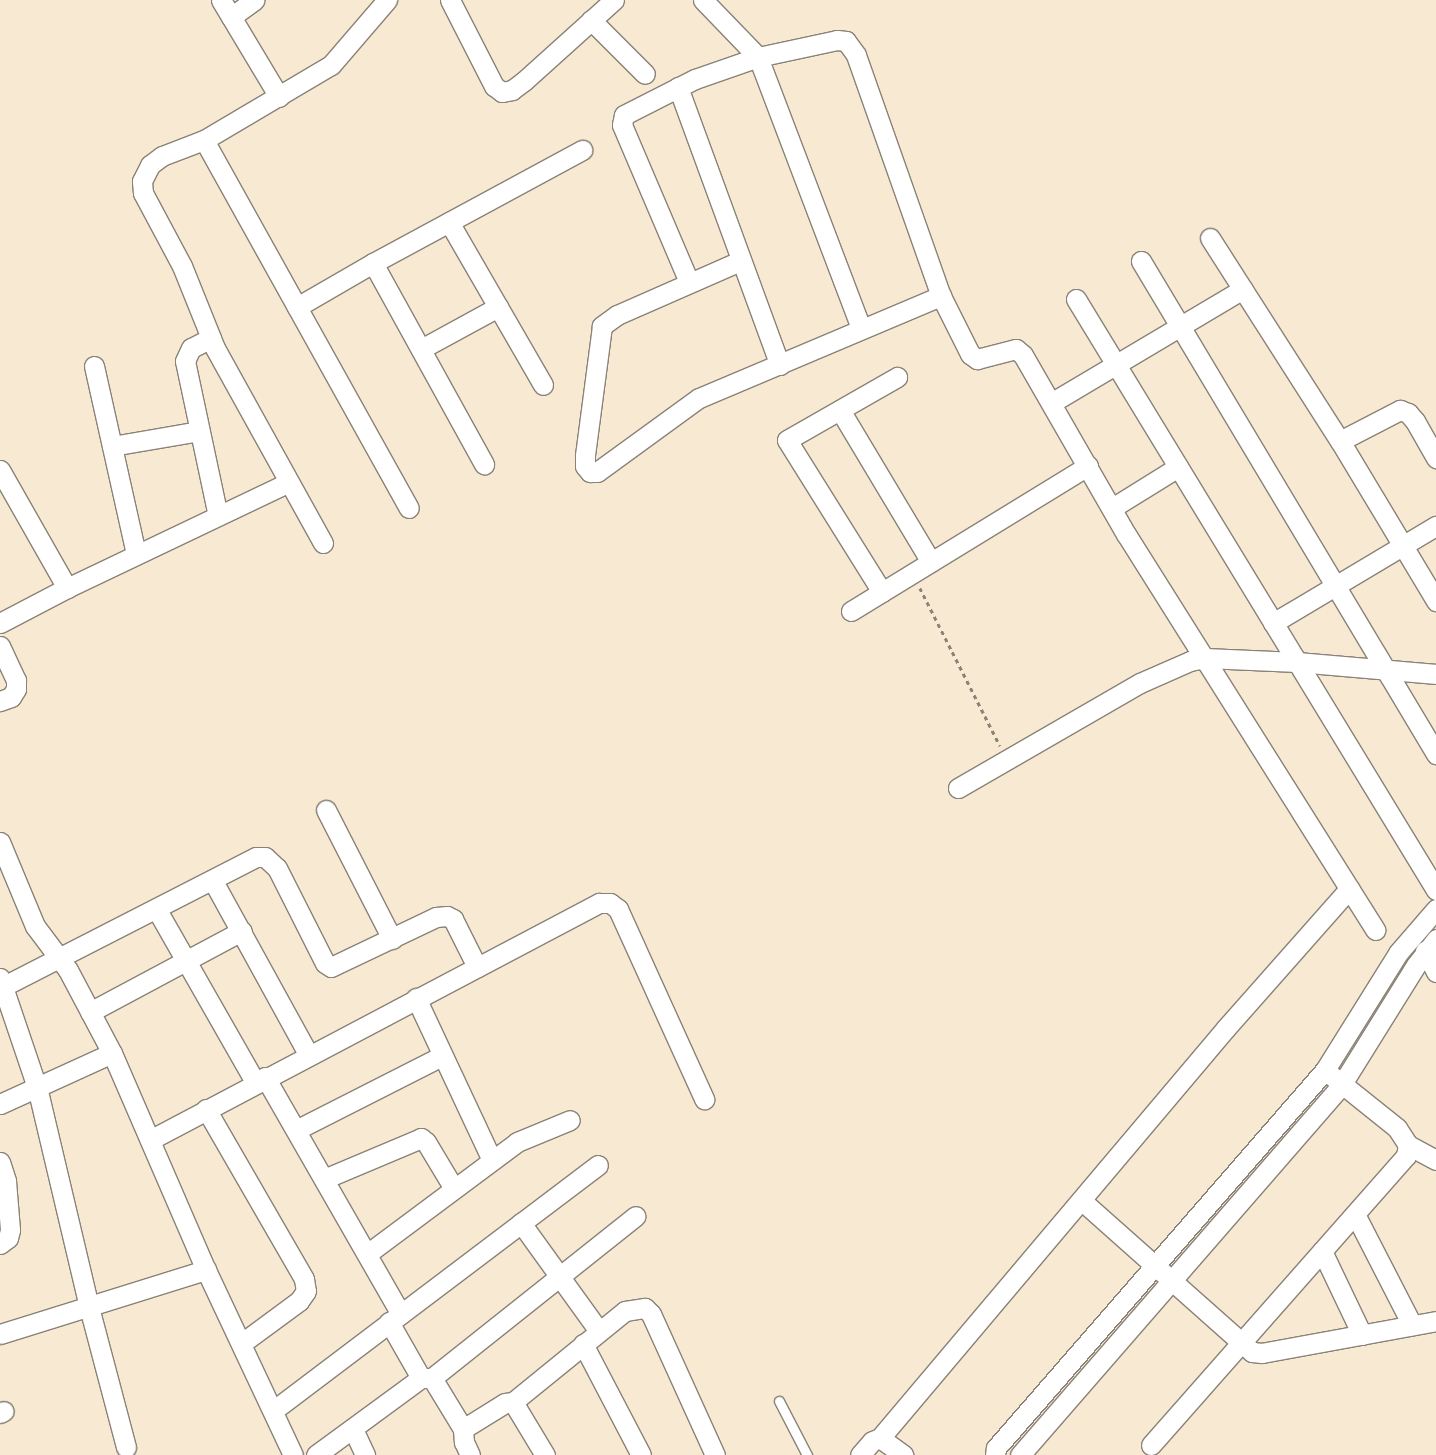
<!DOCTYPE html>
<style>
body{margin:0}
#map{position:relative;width:1436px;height:1455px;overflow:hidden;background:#f7e9d2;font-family:Cardo,serif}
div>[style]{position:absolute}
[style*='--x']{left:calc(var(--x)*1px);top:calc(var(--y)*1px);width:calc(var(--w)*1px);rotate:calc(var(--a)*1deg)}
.path>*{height:2.5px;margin-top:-1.25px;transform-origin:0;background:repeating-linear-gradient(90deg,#8a8277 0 4px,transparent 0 8px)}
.roads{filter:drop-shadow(1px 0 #8a8277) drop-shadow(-1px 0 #8a8277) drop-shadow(0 1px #8a8277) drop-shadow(0 -1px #8a8277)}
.lane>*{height:9px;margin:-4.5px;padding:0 4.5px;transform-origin:4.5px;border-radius:4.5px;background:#fff}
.street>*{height:19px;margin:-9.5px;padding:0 9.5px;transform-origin:9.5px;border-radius:9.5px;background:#fff}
span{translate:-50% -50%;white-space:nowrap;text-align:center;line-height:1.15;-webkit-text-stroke:4px #fcf5e5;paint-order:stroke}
</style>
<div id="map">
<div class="path">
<div style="--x:920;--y:588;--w:177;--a:63.1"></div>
</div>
<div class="roads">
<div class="lane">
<div style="--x:779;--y:1401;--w:61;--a:62.6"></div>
</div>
<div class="street">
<div style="--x:221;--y:0;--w:113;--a:59.1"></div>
<div style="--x:450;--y:0;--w:97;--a:62.9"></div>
<div style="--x:494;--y:86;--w:10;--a:37"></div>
<div style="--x:502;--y:92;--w:10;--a:-11"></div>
<div style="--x:512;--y:90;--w:15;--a:-37"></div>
<div style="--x:524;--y:81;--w:121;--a:-42"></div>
<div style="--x:703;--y:0;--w:79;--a:46"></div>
<div style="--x:758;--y:57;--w:290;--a:69.2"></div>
<div style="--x:231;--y:17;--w:29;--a:-36"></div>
<div style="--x:591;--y:20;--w:76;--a:45"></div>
<div style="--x:678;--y:87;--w:296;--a:69.9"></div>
<div style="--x:204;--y:140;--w:421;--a:60.9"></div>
<div style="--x:449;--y:222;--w:188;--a:60"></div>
<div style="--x:1210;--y:238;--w:241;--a:57.4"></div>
<div style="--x:1340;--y:441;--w:187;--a:59"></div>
<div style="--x:740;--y:261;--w:134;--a:156.3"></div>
<div style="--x:617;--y:315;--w:19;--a:144"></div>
<div style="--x:602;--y:326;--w:131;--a:97.5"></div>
<div style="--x:585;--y:456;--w:10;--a:90"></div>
<div style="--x:585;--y:466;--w:8;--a:50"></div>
<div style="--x:590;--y:472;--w:7;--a:0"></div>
<div style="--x:597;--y:472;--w:126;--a:-36"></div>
<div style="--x:699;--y:398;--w:263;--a:-22.9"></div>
<div style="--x:1141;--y:261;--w:575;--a:59.1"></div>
<div style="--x:373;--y:263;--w:230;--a:61.1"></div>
<div style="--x:689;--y:282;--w:171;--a:-113.1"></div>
<div style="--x:622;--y:125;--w:10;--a:-79"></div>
<div style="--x:624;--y:115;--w:80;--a:-26.9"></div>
<div style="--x:695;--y:79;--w:67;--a:-19.2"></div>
<div style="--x:758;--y:57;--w:81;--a:-12.1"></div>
<div style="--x:837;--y:40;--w:9;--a:6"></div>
<div style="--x:846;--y:41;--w:17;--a:54"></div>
<div style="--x:856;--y:55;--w:256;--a:70.6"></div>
<div style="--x:941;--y:296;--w:65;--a:63.4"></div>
<div style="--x:970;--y:354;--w:9;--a:36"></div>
<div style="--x:977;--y:359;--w:40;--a:-14.4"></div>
<div style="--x:1016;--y:349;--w:9;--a:41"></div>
<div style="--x:1023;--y:355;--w:207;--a:60.1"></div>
<div style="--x:1126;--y:534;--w:468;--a:57.8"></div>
<div style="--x:1076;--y:299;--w:692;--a:58.65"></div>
<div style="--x:297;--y:307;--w:88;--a:-30.1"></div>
<div style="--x:373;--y:263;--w:238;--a:-28.4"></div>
<div style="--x:211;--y:338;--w:22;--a:153"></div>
<div style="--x:191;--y:348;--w:14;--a:115"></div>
<div style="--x:185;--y:361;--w:158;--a:78"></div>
<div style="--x:421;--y:349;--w:88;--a:-28.6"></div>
<div style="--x:94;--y:366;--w:193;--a:77.4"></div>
<div style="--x:1051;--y:403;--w:223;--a:-30.7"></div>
<div style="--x:840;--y:410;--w:177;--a:59.1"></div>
<div style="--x:1340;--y:441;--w:68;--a:-27.3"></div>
<div style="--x:1400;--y:410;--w:9;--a:21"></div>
<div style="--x:1408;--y:413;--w:11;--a:49"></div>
<div style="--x:1415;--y:421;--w:43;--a:60.4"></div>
<div style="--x:112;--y:446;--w:88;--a:-9.8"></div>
<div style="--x:0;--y:470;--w:136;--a:60.4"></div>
<div style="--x:1112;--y:508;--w:78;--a:-31.8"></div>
<div style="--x:323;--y:543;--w:223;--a:-119"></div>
<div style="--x:215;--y:348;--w:88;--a:-111.9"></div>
<div style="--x:182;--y:266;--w:83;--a:-118.1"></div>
<div style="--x:143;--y:193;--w:12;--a:-95"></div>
<div style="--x:142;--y:181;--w:18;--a:-63"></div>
<div style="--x:150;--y:165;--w:15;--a:-37"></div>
<div style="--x:162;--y:156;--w:45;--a:-20.9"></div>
<div style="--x:204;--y:140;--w:147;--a:-30.6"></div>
<div style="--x:331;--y:65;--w:86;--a:-49.3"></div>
<div style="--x:882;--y:592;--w:179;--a:-122"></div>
<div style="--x:787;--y:440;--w:127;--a:-29.8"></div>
<div style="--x:851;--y:611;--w:278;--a:-31.5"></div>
<div style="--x:0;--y:623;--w:76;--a:-27.6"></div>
<div style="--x:67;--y:588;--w:244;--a:-25.5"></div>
<div style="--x:1273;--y:623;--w:190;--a:-30.8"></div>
<div style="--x:0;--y:646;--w:38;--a:65"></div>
<div style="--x:16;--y:680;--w:9;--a:90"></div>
<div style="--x:16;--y:689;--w:9;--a:122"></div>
<div style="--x:11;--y:697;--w:12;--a:160"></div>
<div style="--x:958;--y:788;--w:210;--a:-30"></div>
<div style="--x:1140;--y:683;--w:55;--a:-23.7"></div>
<div style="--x:1190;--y:661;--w:15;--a:-11"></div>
<div style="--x:1205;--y:658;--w:92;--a:2.5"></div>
<div style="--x:1297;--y:662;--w:140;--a:4.9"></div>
<div style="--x:326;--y:810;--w:145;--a:62.9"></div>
<div style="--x:0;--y:842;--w:91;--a:67.4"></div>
<div style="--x:35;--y:926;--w:55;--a:53.1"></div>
<div style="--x:68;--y:970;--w:94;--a:62.1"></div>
<div style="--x:112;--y:1053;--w:236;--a:66.6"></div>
<div style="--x:206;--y:1270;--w:204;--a:64.8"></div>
<div style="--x:213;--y:881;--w:197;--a:61.2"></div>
<div style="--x:157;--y:910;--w:198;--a:60.3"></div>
<div style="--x:1425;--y:951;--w:24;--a:62"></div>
<div style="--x:0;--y:978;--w:115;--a:71.3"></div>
<div style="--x:37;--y:1087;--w:226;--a:76.7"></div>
<div style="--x:89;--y:1307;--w:145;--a:75.2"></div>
<div style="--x:4;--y:986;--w:283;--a:-27.1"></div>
<div style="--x:256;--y:857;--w:9;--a:0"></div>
<div style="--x:265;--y:857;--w:16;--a:43"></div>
<div style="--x:277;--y:868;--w:106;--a:63.2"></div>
<div style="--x:325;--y:963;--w:7;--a:34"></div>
<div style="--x:331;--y:967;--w:116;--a:-25.5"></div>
<div style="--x:436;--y:917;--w:11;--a:-5"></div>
<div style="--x:447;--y:916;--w:7;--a:27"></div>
<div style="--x:453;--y:919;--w:54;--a:63.4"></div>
<div style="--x:416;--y:998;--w:179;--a:64.9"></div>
<div style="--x:90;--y:1012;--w:172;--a:-28.1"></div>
<div style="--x:265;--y:1077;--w:273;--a:60.2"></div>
<div style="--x:0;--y:1104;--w:123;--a:-24.5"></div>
<div style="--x:206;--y:1109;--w:196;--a:60"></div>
<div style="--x:304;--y:1279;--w:12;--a:81"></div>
<div style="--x:306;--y:1291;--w:12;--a:125"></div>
<div style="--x:299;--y:1301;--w:71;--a:143.6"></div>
<div style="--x:296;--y:1130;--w:164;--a:-26.9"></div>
<div style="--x:150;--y:1140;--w:508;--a:-27.83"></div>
<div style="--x:599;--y:903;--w:11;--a:0"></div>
<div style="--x:610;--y:903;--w:10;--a:37"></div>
<div style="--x:618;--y:909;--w:209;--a:65.6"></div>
<div style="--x:1408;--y:1145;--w:32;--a:28"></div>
<div style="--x:0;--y:1162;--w:20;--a:72"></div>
<div style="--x:6;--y:1181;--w:49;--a:85.3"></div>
<div style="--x:10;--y:1230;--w:8;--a:104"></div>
<div style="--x:8;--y:1238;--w:10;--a:143"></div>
<div style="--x:324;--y:1179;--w:105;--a:-22.9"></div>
<div style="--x:421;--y:1138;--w:6;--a:39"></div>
<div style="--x:426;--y:1142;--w:52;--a:59"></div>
<div style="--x:1081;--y:1200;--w:229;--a:41.6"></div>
<div style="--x:1252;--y:1352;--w:10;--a:6"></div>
<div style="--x:1262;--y:1353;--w:177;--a:-10.4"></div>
<div style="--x:1355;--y:1214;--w:125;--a:62.8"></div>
<div style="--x:521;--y:1223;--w:133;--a:54.2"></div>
<div style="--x:1322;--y:1251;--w:93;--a:64.5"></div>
<div style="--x:367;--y:1254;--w:187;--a:-36.7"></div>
<div style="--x:517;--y:1142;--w:57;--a:-22.5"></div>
<div style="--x:389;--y:1322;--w:64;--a:60.3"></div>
<div style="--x:0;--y:1334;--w:216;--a:-17.3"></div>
<div style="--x:583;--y:1344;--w:125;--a:62.4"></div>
<div style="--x:432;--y:1378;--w:260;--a:-38.5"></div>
<div style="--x:513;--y:1402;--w:144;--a:-39.1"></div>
<div style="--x:625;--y:1311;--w:20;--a:-9"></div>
<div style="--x:645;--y:1308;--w:8;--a:45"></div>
<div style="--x:651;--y:1314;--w:155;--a:65.6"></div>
<div style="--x:274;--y:1410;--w:406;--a:-37.1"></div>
<div style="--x:0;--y:1413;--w:4;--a:-27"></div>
<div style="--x:353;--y:1429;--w:29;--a:65"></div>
<div style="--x:463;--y:1429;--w:13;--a:86"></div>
<div style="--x:464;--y:1442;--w:14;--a:65"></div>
<div style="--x:880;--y:1438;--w:536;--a:-49.84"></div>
<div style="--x:1226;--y:1028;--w:186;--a:-48.5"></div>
<div style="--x:1151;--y:1445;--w:385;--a:-48.6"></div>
<div style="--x:1406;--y:1156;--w:11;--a:-80"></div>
<div style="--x:1408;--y:1145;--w:20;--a:-123"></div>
<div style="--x:1397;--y:1128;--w:83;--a:-141.3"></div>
<div style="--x:316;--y:1455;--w:130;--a:-36.3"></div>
<div style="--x:421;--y:1378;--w:11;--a:0"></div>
<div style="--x:432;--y:1378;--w:60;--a:58.7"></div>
<div style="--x:463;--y:1429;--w:49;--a:-31.8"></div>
<div style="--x:505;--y:1403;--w:8;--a:-7"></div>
<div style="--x:513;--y:1402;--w:62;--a:58.9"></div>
<div style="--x:860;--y:1455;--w:18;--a:-49"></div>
<div style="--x:872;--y:1441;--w:9;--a:-21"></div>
<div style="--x:880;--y:1438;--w:29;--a:36"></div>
<div style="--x:995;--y:1455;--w:7;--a:-82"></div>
<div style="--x:996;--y:1448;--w:501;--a:-48.96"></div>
<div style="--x:1325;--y:1070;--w:138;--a:-58"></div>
<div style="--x:1398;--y:953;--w:58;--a:-49.2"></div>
<div style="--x:1020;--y:1455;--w:491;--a:-49"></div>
<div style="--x:1342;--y:1084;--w:140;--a:-58.1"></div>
<div style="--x:1416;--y:965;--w:33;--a:-52"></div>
</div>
</div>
</div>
